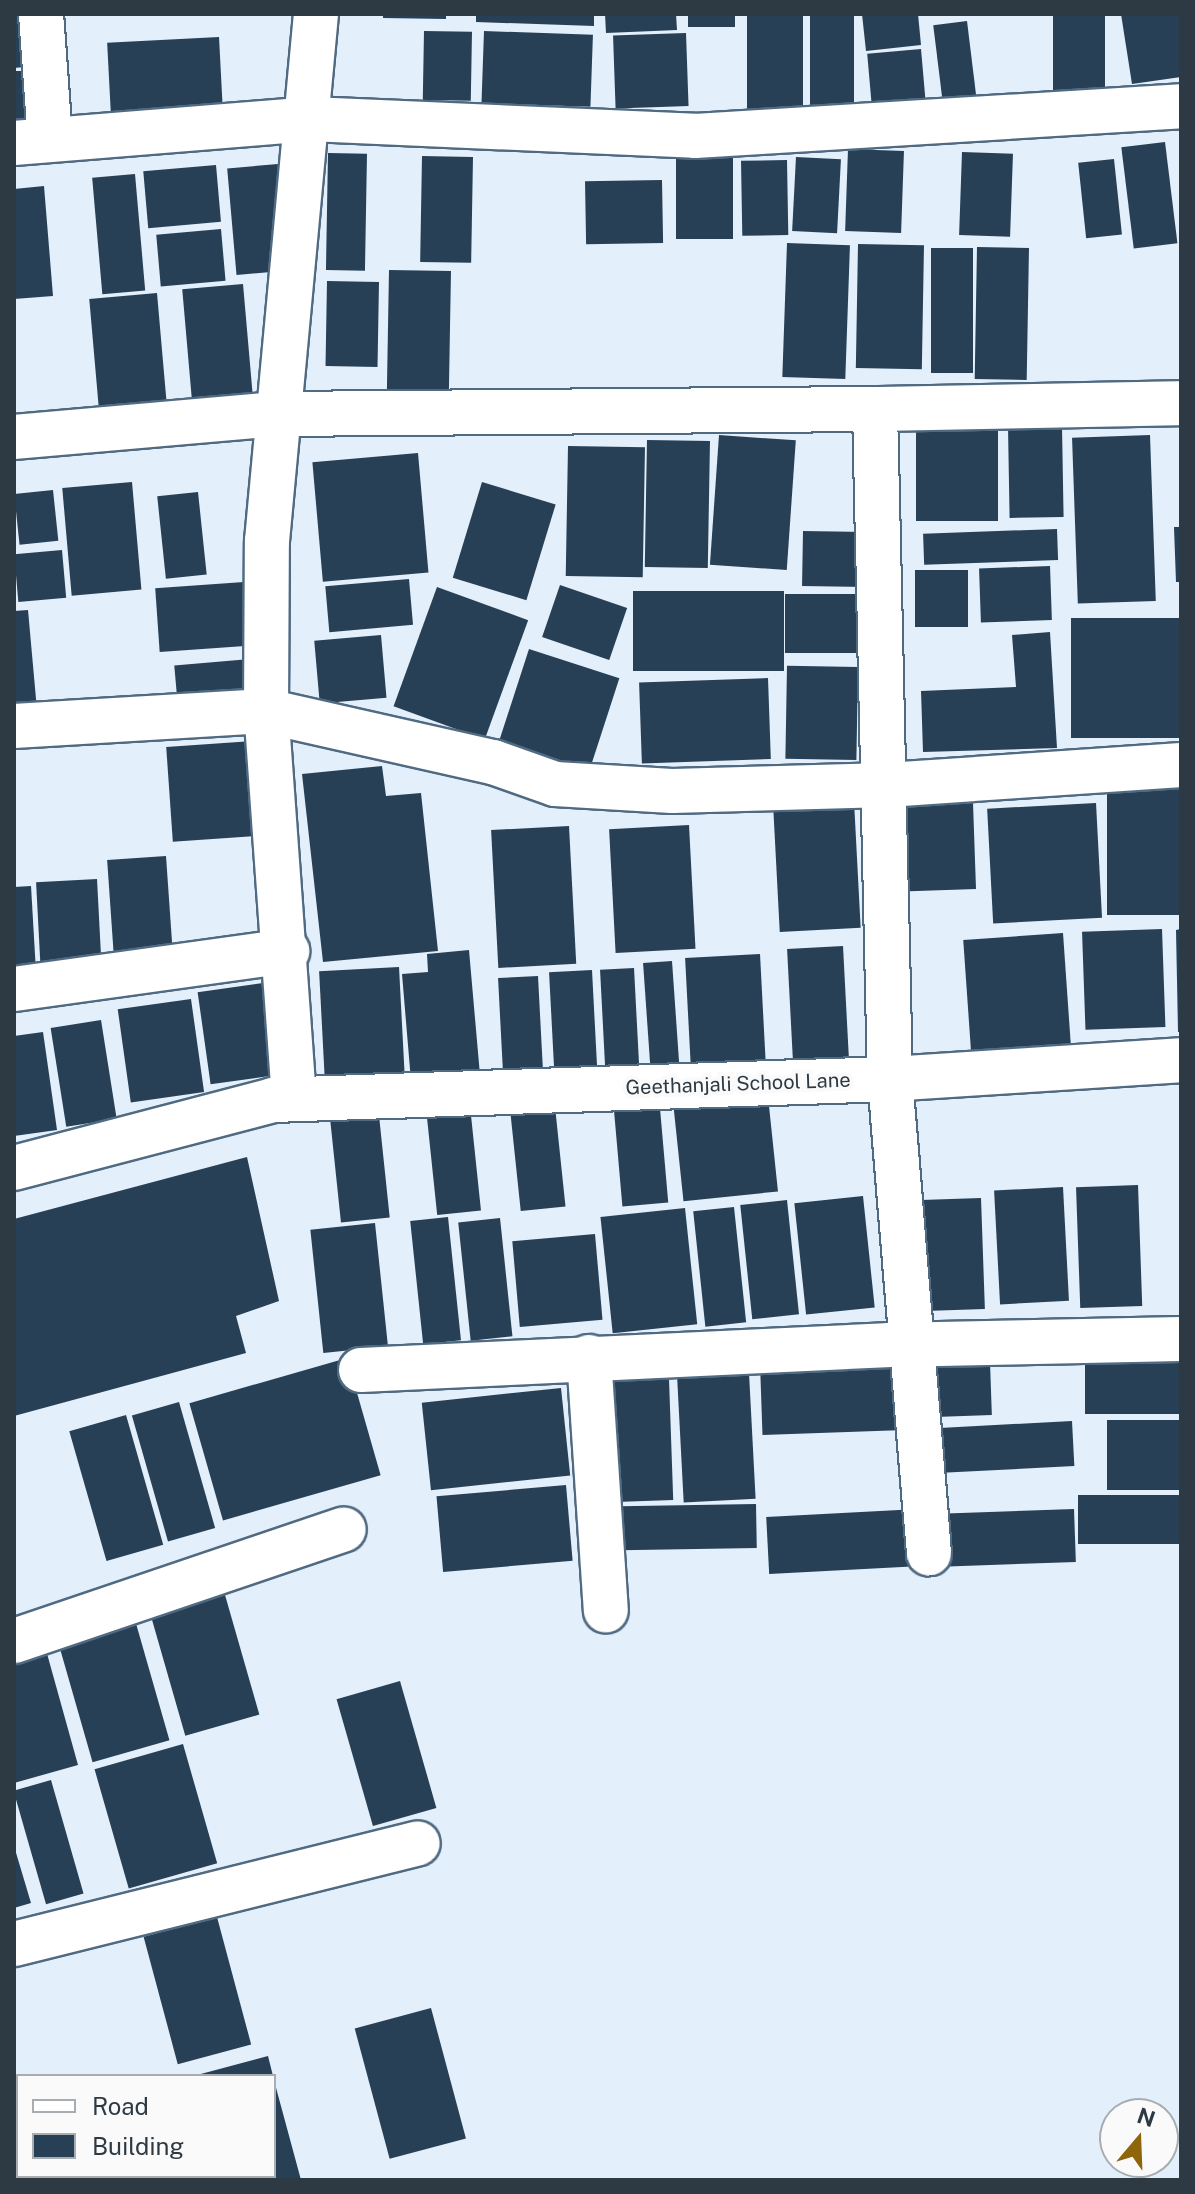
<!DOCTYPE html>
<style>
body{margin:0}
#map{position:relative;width:1195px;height:2194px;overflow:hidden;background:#e3effa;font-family:"Public Sans",sans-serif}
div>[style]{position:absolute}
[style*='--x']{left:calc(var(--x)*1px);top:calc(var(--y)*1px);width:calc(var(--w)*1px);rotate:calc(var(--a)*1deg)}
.building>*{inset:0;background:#274056;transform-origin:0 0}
.roads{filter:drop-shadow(2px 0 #506a82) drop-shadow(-2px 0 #506a82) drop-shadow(0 2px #506a82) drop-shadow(0 -2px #506a82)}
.minor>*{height:44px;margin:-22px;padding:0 22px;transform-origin:22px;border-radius:22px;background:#fff}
span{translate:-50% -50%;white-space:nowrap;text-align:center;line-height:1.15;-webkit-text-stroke:8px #fafafa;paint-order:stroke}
.street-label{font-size:20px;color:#2d3943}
.frame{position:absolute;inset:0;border:16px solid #2d3943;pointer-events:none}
.legend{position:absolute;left:16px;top:2074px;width:260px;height:104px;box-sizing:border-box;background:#fafafa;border:2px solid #a8adb1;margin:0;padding:10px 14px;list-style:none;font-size:24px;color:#2d3943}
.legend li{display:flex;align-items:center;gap:16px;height:40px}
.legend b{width:40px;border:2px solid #a8adb1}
.north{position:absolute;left:1099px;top:2098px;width:80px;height:80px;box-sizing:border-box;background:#fafafa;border:2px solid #a8adb1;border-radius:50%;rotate:19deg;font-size:22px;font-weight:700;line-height:32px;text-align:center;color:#2d3943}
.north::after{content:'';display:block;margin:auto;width:28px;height:36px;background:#8e650b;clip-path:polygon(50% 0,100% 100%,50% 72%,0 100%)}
</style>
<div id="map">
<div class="building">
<div style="clip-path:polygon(14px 14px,39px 14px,44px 65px,14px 68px)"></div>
<div style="clip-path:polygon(383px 14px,446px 14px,446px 19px,383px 18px)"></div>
<div style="clip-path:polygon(476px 14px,594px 14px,594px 26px,476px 22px)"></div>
<div style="clip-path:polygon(605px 14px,676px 14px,677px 30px,606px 33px)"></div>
<div style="left:688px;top:14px;width:47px;height:13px"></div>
<div style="left:747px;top:14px;width:56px;height:104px"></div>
<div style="left:810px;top:14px;width:44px;height:93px"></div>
<div style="clip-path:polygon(862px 14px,918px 14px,921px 45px,866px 51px)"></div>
<div style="left:1053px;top:14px;width:52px;height:77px"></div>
<div style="clip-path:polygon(1121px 14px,1181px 14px,1181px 77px,1132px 84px)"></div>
<div style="left:967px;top:21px;width:78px;height:34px;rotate:83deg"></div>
<div style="left:424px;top:31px;width:48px;height:69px;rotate:1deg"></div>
<div style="left:484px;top:31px;width:109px;height:72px;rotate:2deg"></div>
<div style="left:686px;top:33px;width:73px;height:73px;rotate:88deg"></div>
<div style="left:219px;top:37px;width:82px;height:112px;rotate:87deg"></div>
<div style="left:921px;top:49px;width:52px;height:54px;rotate:85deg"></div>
<div style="clip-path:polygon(14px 71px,21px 71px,27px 130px,14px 131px)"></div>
<div style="left:1165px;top:142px;width:102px;height:44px;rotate:83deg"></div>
<div style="left:848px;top:149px;width:56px;height:82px;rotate:2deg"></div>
<div style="left:962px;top:152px;width:51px;height:83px;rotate:2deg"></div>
<div style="left:328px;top:153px;width:39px;height:117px;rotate:1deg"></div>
<div style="left:422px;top:156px;width:51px;height:106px;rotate:1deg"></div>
<div style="left:676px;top:157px;width:57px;height:82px"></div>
<div style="left:796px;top:157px;width:45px;height:74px;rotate:3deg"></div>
<div style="left:1114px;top:159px;width:76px;height:36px;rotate:84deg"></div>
<div style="left:787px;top:160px;width:75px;height:46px;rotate:89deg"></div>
<div style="left:278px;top:164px;width:107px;height:51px;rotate:85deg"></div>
<div style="left:216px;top:165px;width:57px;height:73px;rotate:85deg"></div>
<div style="left:135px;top:174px;width:117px;height:43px;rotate:85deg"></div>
<div style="left:662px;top:180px;width:63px;height:77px;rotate:89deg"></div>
<div style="clip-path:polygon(44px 186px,53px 296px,14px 299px,14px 189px)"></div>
<div style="left:221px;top:229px;width:52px;height:65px;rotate:85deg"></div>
<div style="left:787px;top:243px;width:63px;height:134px;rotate:2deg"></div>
<div style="left:858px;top:244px;width:66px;height:124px;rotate:1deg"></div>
<div style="left:977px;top:247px;width:52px;height:132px;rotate:1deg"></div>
<div style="left:931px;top:248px;width:42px;height:125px"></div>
<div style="left:389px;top:270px;width:62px;height:121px;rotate:1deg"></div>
<div style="left:327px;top:281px;width:52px;height:85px;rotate:1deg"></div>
<div style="left:243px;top:284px;width:122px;height:61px;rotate:85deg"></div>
<div style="left:157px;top:293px;width:116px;height:68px;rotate:85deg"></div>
<div style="left:1062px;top:426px;width:91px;height:54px;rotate:89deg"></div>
<div style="left:916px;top:429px;width:82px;height:92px"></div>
<div style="left:719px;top:435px;width:77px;height:130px;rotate:4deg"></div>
<div style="left:1150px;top:435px;width:166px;height:78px;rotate:88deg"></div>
<div style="left:647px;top:440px;width:63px;height:127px;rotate:1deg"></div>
<div style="left:568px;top:446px;width:77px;height:130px;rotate:1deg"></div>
<div style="left:418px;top:453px;width:120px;height:106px;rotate:85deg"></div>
<div style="left:132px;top:482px;width:108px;height:70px;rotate:85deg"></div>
<div style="left:482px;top:482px;width:77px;height:100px;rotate:17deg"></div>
<div style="left:53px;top:490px;width:51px;height:39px;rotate:84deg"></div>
<div style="left:198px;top:492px;width:83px;height:41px;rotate:84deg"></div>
<div style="clip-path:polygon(1174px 527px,1181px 527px,1181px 582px,1176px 582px)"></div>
<div style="left:1057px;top:529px;width:31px;height:134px;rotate:88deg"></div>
<div style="left:803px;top:531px;width:64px;height:55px;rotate:1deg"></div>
<div style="left:62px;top:550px;width:48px;height:48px;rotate:85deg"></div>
<div style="left:1050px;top:566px;width:54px;height:71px;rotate:88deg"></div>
<div style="left:915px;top:570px;width:53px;height:57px"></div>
<div style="left:409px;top:579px;width:46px;height:84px;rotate:85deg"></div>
<div style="left:244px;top:582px;width:64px;height:89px;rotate:86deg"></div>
<div style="left:560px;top:585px;width:71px;height:55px;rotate:19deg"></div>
<div style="left:437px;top:587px;width:97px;height:127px;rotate:20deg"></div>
<div style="left:633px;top:591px;width:151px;height:80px"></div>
<div style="left:867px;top:594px;width:59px;height:82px;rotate:90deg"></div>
<div style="clip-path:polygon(28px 610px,37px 710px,14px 712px,14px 611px)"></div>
<div style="left:1181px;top:618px;width:120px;height:110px;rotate:90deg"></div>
<div style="clip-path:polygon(1050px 632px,1057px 748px,923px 752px,921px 691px,1016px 687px,1012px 635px)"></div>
<div style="left:381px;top:635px;width:63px;height:67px;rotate:85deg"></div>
<div style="left:529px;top:649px;width:95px;height:103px;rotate:18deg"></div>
<div style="left:250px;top:659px;width:46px;height:76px;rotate:85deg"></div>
<div style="left:858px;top:667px;width:93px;height:71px;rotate:91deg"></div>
<div style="left:768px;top:678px;width:81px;height:129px;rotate:88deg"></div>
<div style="left:253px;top:741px;width:95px;height:87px;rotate:86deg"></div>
<div style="clip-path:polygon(382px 766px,386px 796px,421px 793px,438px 951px,323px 962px,302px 774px)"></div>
<div style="left:1181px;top:783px;width:132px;height:74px;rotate:90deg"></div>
<div style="left:854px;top:801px;width:127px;height:81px;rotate:87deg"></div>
<div style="left:973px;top:803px;width:86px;height:74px;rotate:88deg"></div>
<div style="left:1096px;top:803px;width:115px;height:109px;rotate:87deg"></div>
<div style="left:689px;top:825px;width:124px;height:80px;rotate:87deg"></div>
<div style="left:569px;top:826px;width:138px;height:78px;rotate:87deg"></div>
<div style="left:166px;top:856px;width:96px;height:59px;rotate:86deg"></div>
<div style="left:97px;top:879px;width:87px;height:61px;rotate:87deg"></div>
<div style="clip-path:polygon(31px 886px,36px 972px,14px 973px,14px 887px)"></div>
<div style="left:1162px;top:929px;width:98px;height:80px;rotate:88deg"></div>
<div style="clip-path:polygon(1181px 929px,1181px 1032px,1178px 1032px,1176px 930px)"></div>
<div style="left:1063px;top:933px;width:112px;height:100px;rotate:86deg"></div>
<div style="left:843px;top:946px;width:115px;height:56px;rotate:87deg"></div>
<div style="clip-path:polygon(469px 950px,480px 1075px,411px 1081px,402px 974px,428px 972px,427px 954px)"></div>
<div style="left:760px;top:954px;width:111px;height:75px;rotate:87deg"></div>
<div style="left:672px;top:961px;width:107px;height:29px;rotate:86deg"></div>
<div style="left:399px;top:967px;width:122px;height:80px;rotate:87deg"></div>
<div style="left:634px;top:968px;width:103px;height:34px;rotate:87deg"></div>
<div style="left:592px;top:970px;width:103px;height:43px;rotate:87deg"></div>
<div style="left:538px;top:976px;width:102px;height:40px;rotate:87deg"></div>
<div style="left:263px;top:983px;width:93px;height:66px;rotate:82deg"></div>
<div style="left:191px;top:999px;width:94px;height:74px;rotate:82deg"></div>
<div style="left:101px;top:1020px;width:100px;height:51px;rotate:81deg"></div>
<div style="clip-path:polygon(43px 1032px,57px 1130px,14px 1136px,14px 1036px)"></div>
<div style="left:767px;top:1087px;width:105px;height:95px;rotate:84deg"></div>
<div style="left:554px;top:1097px;width:110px;height:45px;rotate:84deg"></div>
<div style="left:659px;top:1097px;width:106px;height:46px;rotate:85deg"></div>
<div style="left:378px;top:1106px;width:112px;height:49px;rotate:84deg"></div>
<div style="left:470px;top:1106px;width:105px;height:44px;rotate:84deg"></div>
<div style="clip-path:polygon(247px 1157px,279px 1301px,236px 1316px,246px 1353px,14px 1416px,14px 1219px)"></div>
<div style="left:1138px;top:1185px;width:121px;height:62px;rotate:88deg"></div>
<div style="left:1063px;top:1187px;width:114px;height:69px;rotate:87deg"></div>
<div style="left:863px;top:1196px;width:112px;height:69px;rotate:84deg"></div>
<div style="left:981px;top:1198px;width:111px;height:75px;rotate:88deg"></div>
<div style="left:787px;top:1200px;width:115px;height:47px;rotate:84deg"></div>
<div style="left:734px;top:1207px;width:116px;height:41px;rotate:84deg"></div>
<div style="left:685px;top:1208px;width:117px;height:85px;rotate:84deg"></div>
<div style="left:448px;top:1217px;width:124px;height:38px;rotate:84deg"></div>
<div style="left:500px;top:1218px;width:119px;height:42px;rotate:84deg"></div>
<div style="left:375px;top:1223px;width:124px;height:65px;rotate:84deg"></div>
<div style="left:595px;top:1234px;width:86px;height:83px;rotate:85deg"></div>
<div style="left:1181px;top:1353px;width:61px;height:96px;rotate:90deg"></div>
<div style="left:347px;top:1358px;width:122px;height:164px;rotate:74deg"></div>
<div style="left:902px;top:1361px;width:69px;height:142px;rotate:88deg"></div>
<div style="left:990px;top:1362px;width:53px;height:64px;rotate:88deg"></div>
<div style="left:749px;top:1373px;width:126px;height:72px;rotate:87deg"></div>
<div style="left:669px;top:1379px;width:121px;height:65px;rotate:88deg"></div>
<div style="left:561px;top:1388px;width:88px;height:140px;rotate:84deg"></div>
<div style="left:179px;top:1402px;width:131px;height:49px;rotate:74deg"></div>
<div style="left:126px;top:1415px;width:135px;height:59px;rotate:74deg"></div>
<div style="left:1181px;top:1420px;width:70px;height:74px;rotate:90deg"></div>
<div style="left:1072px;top:1421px;width:45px;height:137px;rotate:87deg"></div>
<div style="left:566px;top:1485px;width:76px;height:130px;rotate:85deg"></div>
<div style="left:1181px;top:1495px;width:49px;height:103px;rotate:90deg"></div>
<div style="left:756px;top:1504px;width:44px;height:136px;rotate:89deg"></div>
<div style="left:918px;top:1509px;width:57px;height:152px;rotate:87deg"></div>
<div style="left:1074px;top:1509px;width:53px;height:135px;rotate:88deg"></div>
<div style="left:221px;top:1581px;width:139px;height:77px;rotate:74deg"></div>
<div style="left:135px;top:1620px;width:125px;height:80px;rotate:74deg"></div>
<div style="clip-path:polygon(46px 1650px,78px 1765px,14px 1783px,14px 1659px)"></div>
<div style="left:400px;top:1681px;width:132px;height:66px;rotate:74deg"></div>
<div style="left:183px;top:1744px;width:124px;height:92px;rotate:74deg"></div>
<div style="left:51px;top:1780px;width:118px;height:39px;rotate:74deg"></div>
<div style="clip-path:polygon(14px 1846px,31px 1903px,14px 1908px)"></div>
<div style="left:217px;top:1917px;width:132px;height:76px;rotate:75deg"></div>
<div style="left:431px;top:2008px;width:135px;height:79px;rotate:75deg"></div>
<div style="clip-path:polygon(268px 2056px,273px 2076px,197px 2076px,197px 2075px)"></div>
<div style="clip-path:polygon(275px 2084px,301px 2180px,217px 2180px,216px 2176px,274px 2176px)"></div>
<div style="clip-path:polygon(14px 2156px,18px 2176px,21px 2180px,14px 2180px)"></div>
<div style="left:31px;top:2176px;width:81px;height:4px"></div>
<div style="left:122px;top:2176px;width:88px;height:4px"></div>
</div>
<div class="roads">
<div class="minor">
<div style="--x:41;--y:14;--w:126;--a:85.9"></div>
<div style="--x:14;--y:143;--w:297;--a:-4.6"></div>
<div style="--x:310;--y:119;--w:385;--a:2.5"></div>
<div style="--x:695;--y:136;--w:487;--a:-3.5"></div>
<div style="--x:875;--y:409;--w:306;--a:-1.1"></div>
<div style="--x:14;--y:437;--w:262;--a:-5"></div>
<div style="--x:275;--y:414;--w:600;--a:-0.48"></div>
<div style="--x:875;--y:409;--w:670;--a:88.72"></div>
<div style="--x:890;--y:1079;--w:476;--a:85.3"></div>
<div style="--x:14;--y:726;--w:252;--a:-3.4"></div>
<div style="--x:266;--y:711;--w:233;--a:12.7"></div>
<div style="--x:493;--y:762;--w:66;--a:19.5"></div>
<div style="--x:555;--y:784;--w:117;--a:3.4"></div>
<div style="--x:672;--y:791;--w:215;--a:-1.6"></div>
<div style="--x:887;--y:785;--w:295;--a:-3.9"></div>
<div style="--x:14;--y:989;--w:276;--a:-7.9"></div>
<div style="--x:294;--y:1099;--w:389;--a:-94.1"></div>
<div style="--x:266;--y:711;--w:170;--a:-89.7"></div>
<div style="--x:267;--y:541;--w:529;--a:-84.69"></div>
<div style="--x:14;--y:1168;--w:268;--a:-14.7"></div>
<div style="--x:273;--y:1100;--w:617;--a:-1.95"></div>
<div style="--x:890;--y:1079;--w:292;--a:-3.7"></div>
<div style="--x:589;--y:1357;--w:254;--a:86.2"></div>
<div style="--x:361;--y:1370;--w:530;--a:-2.71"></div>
<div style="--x:890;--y:1345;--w:291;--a:-1.2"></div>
<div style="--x:14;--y:1641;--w:348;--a:-18.7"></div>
<div style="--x:14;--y:1944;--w:416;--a:-14"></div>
</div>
</div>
<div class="street-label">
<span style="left:738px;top:1084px;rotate:-2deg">Geethanjali School Lane</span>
</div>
<div class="frame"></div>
<ul class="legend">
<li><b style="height:10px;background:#fff"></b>Road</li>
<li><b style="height:22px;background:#274056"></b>Building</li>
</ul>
<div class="north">N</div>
</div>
